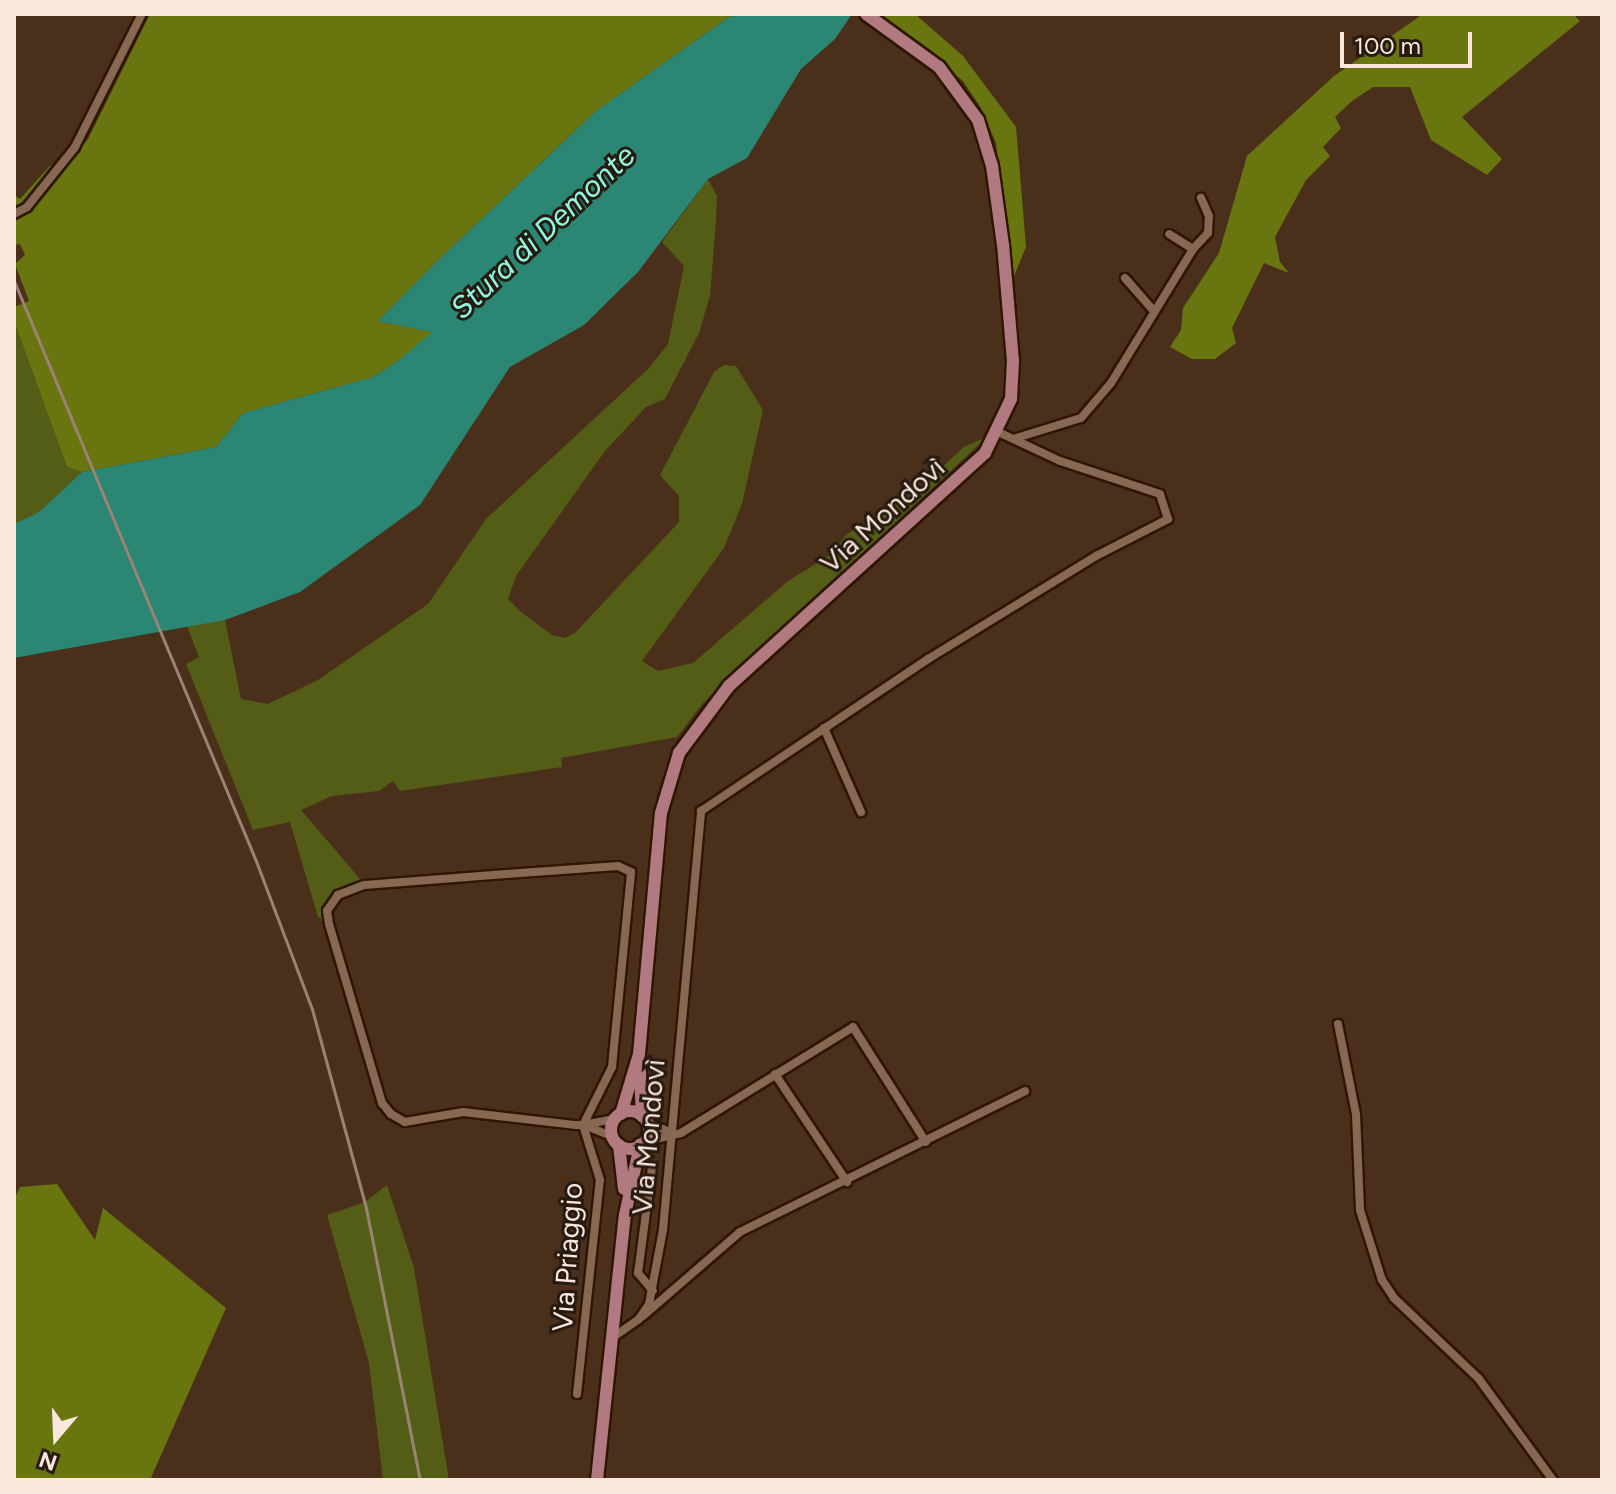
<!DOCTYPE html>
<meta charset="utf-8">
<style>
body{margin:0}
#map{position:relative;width:1616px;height:1494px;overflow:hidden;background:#4a2f1a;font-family:Figtree,sans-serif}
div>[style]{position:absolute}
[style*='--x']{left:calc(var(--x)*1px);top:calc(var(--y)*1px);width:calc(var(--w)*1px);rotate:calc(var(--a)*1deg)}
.green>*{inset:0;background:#535d15}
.forest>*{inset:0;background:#697610}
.water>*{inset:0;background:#2c8674}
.roads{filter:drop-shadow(2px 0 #2f1602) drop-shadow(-2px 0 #2f1602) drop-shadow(0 2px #2f1602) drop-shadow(0 -2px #2f1602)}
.minor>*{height:8px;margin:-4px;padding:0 4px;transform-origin:4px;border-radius:4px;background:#876852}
.primary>*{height:12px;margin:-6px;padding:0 6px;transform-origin:6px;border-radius:6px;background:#b17a80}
.primary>.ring{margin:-6px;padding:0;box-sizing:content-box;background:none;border:12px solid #b17a80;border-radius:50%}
.rail>*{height:3px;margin:-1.5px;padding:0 1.5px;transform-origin:1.5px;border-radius:1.5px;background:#9a8373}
span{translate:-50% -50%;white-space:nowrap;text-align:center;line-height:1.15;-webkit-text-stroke:6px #271a11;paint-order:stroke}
.street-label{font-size:28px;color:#fae8dc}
.water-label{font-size:30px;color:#90fbe3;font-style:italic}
.frame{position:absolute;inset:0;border:16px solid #fae8dc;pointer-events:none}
.north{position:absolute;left:16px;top:1398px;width:80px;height:80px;-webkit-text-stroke:6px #271a11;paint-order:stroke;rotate:199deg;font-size:22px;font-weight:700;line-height:32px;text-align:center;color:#fae8dc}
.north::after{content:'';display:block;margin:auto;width:28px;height:36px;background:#fae8dc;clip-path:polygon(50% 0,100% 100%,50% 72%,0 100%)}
.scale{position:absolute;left:1340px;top:32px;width:132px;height:36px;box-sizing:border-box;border:4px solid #fae8dc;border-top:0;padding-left:10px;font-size:24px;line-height:28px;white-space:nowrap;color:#fae8dc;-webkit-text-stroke:6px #271a11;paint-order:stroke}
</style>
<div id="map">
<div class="green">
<div style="clip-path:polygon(708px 179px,717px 196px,716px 221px,710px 296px,699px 333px,665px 399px,646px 407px,605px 451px,516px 576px,508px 599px,521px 612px,552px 635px,564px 638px,575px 633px,679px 522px,679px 496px,660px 475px,714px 372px,724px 365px,736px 366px,763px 410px,742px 504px,724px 548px,642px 661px,658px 671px,693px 663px,788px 581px,830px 555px,846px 535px,918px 489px,964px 447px,988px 436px,703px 703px,677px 737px,561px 758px,562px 767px,400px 791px,393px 781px,379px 791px,332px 796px,301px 810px,361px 880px,335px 894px,324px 920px,318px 917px,290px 822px,253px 830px,186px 664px,199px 657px,186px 624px,225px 620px,241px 699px,268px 704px,318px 680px,428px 604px,486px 519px,649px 368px,668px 344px,684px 266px,662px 242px)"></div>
<div style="clip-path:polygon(14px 321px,67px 467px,82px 472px,39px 512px,14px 524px)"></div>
<div style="clip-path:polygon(387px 1185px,414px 1268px,449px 1480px,383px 1480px,369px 1363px,327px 1215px,365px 1202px)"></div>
</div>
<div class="forest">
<div style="clip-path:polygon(150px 14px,751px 14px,729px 17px,596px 111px,435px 263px,378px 321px,433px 332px,399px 360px,373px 377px,243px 413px,216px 447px,82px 472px,67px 467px,14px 321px,14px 307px,29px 301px,15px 264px,25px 255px,20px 244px,14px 245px,14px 218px,30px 209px,88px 139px)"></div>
<div style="clip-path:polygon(881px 14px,915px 14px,963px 56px,1016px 127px,1026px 247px,1012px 281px,996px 143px,981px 108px,963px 81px)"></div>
<div style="clip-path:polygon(1423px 14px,1573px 14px,1580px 21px,1462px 117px,1502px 159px,1487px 175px,1431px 140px,1410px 87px,1373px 87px,1352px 101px,1335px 117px,1341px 128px,1323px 147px,1330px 156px,1306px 180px,1275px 237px,1280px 262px,1289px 273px,1264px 263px,1232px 328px,1236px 343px,1215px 359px,1192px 359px,1170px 347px,1181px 330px,1183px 308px,1219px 253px,1247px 156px,1334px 76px)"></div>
<div style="clip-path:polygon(57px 165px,30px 198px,14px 211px,14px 195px,20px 199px,50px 166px)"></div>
<div style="clip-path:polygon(57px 1184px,95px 1240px,103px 1208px,226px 1308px,150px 1480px,14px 1480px,14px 1200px,20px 1187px)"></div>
</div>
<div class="water">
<div style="clip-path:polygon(751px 14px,852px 14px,835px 39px,801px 69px,747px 158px,708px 179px,638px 272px,584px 325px,510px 367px,420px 505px,300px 592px,225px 620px,14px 658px,14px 524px,39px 512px,82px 472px,216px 447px,243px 413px,373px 377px,399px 360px,432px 332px,378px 321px,435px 263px,596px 111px,729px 17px)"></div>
</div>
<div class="roads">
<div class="minor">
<div style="--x:14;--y:214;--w:15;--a:-28"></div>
<div style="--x:27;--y:207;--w:77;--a:-51.3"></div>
<div style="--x:75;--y:147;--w:149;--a:-63.3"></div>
<div style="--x:1193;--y:249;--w:22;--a:-47"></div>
<div style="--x:1208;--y:233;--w:17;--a:-87"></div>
<div style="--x:1209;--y:216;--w:20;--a:-114"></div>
<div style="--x:1125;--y:278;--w:41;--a:48.9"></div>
<div style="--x:1013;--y:439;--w:71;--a:-17.2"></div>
<div style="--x:1081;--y:418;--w:46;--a:-49.4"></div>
<div style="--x:1111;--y:383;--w:157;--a:-58.5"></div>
<div style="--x:1193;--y:249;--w:28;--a:-148"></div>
<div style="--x:824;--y:728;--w:92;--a:66.2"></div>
<div style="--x:1338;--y:1024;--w:92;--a:78.7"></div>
<div style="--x:1356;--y:1114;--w:96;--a:87.6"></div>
<div style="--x:1360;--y:1210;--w:73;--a:72.6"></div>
<div style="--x:1382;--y:1280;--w:22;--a:56"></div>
<div style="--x:1394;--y:1298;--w:117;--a:43.6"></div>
<div style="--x:1479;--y:1379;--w:125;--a:53.8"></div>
<div style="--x:775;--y:1074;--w:130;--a:56.3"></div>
<div style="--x:646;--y:1122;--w:28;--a:23"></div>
<div style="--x:584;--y:1125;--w:31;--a:22"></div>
<div style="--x:643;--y:1142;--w:39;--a:-13"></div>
<div style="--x:681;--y:1133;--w:202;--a:-31.6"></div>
<div style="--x:853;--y:1027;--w:136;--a:57.6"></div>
<div style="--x:652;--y:1167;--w:107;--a:97.5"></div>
<div style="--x:638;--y:1273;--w:23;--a:50"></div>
<div style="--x:643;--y:1316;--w:128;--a:-40.9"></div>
<div style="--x:740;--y:1232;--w:318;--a:-26.3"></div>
<div style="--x:612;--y:1338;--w:33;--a:-35"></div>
<div style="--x:639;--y:1319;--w:18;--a:-56"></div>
<div style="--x:649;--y:1304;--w:75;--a:-79.3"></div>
<div style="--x:663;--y:1230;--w:421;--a:-84.8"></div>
<div style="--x:701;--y:811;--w:273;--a:-33.8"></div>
<div style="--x:928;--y:659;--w:199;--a:-31.5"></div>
<div style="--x:1098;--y:555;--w:79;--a:-27.2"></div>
<div style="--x:1168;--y:519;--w:26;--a:-108"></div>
<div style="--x:1160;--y:494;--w:105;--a:-161.7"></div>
<div style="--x:1060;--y:461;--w:68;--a:-154.9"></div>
<div style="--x:577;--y:1394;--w:215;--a:-83.9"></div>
<div style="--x:600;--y:1180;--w:58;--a:-107.2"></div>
<div style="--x:583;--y:1125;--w:65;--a:-63.4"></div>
<div style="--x:612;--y:1067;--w:196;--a:-84.4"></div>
<div style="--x:631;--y:872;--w:14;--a:-155"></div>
<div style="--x:618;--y:866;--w:112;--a:175.9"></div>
<div style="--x:506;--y:874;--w:142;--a:175.6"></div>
<div style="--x:364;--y:885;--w:28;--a:159"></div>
<div style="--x:338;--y:895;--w:19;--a:125"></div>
<div style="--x:327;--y:911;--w:13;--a:81"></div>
<div style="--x:329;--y:924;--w:187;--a:73.5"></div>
<div style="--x:382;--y:1103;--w:14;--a:51"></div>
<div style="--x:391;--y:1114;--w:16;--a:30"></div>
<div style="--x:405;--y:1122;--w:59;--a:-9.8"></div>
<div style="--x:463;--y:1112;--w:114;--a:6.6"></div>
<div style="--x:576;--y:1125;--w:7;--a:0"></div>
<div style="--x:583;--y:1125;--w:32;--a:-11"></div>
</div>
<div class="primary">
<div style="--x:640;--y:1071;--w:45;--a:87.5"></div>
<div class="ring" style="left:611px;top:1111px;width:26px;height:26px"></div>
<div style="--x:621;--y:1114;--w:63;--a:-73.3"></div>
<div style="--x:639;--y:1054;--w:242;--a:-84.8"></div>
<div style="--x:661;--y:813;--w:63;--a:-73.3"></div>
<div style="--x:679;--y:753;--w:84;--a:-53.3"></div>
<div style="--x:729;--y:686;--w:346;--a:-42.3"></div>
<div style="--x:985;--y:453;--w:60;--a:-64.3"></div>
<div style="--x:1011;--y:399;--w:38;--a:-87"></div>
<div style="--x:1013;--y:361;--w:116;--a:-94.9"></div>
<div style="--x:1003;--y:245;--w:80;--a:-97.9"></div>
<div style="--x:992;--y:166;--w:48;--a:-106.9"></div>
<div style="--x:978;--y:120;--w:66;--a:-126.3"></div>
<div style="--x:939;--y:67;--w:90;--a:-144"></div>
<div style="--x:619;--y:1145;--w:44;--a:83.5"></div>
<div style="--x:597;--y:1480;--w:266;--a:-84"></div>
<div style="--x:625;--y:1215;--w:72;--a:-77.9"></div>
</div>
</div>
<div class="rail">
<div style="--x:14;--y:281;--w:628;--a:67.35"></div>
<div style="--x:256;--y:861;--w:158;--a:69.3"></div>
<div style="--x:312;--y:1009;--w:206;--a:74.8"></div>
<div style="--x:366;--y:1208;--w:277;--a:78.8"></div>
</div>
<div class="street-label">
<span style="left:882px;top:515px;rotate:-42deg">Via Mondovì</span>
<span style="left:648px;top:1137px;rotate:-85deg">Via Mondovì</span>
<span style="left:567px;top:1257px;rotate:-86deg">Via Priaggio</span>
</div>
<div class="water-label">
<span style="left:543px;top:232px;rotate:-43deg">Stura di Demonte</span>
</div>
<div class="frame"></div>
<div class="north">N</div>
<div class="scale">100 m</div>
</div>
